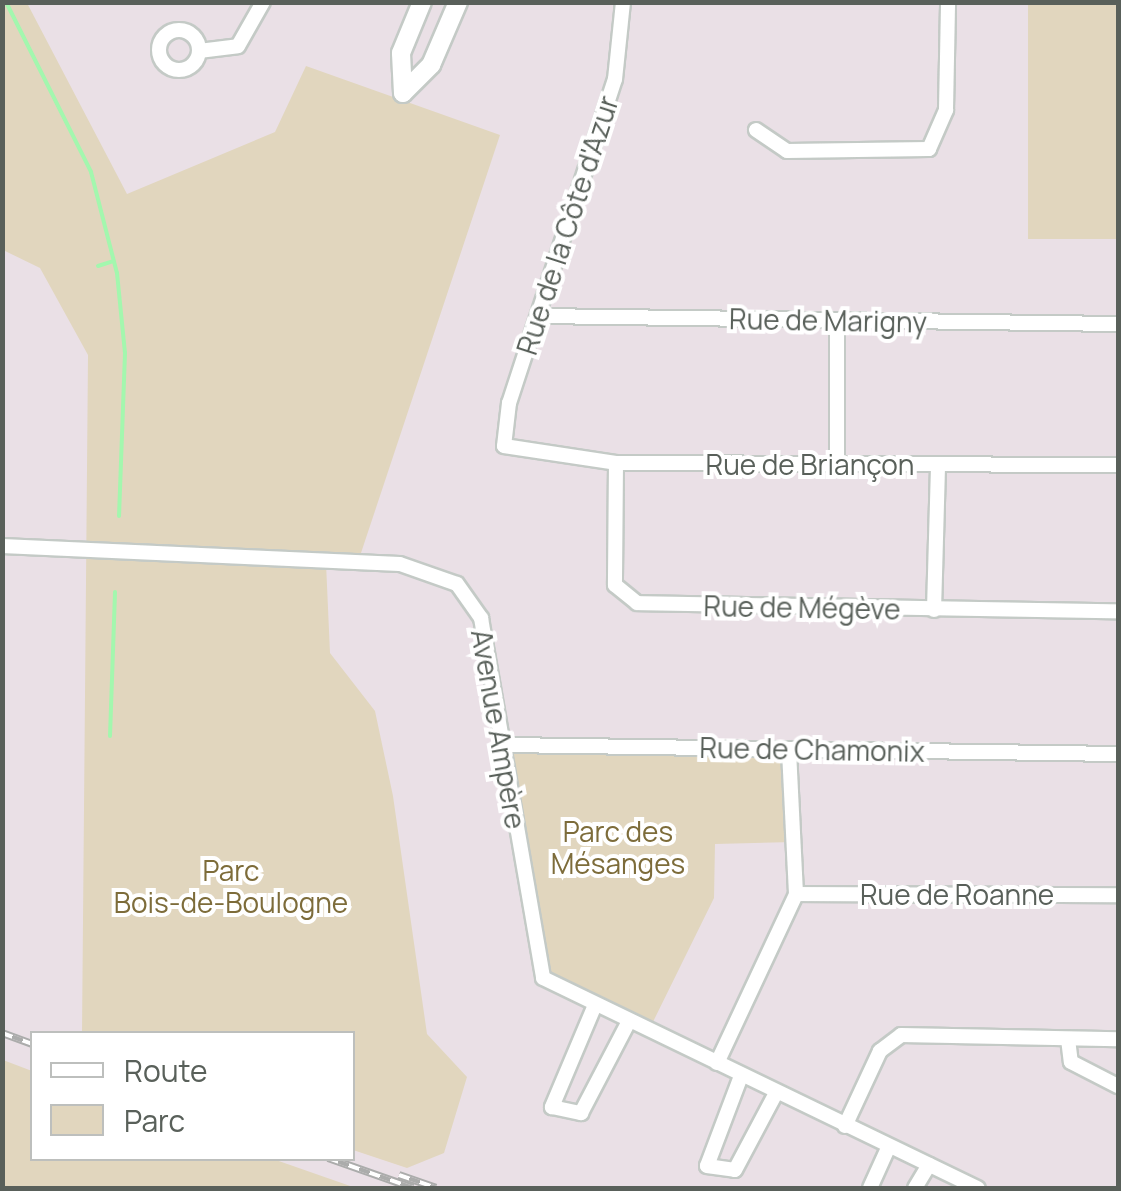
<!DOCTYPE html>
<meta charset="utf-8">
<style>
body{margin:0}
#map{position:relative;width:1121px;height:1191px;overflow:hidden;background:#eae0e6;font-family:Manrope,sans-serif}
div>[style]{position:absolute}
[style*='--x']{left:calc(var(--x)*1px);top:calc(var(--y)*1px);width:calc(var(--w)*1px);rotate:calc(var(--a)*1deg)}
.green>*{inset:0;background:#e1d6be;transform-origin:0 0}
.stream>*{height:4px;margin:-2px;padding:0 2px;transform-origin:2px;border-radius:2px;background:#a3f7ae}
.roads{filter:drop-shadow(2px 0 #c4cac6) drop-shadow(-2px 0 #c4cac6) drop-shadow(0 2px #c4cac6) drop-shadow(0 -2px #c4cac6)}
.minor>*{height:14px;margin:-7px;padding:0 7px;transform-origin:7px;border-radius:7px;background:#fff}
.minor>.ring{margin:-7px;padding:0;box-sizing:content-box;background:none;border:14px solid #fff;border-radius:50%}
.tertiary>*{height:18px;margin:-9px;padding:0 9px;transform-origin:9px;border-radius:9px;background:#fff}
.rail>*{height:8px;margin-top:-4px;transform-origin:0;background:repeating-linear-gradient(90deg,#fff 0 11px,#abacab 0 22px);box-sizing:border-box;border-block:2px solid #abacab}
span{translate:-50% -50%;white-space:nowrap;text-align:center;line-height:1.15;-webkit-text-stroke:8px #fff;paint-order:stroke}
.street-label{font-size:28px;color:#59605a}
.park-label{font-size:28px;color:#7d6c3a}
.frame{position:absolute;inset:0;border:5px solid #59605a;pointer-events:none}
.legend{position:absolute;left:30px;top:1031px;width:325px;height:130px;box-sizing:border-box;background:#fff;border:2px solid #bdbfbd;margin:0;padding:12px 18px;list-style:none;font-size:30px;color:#59605a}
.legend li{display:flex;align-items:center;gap:20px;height:50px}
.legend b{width:50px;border:2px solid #bdbfbd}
</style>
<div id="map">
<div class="green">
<div style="clip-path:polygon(3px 3px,27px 3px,127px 194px,275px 132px,306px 66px,500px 135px,358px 562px,326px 563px,330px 653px,375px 711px,393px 796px,427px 1034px,467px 1077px,444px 1153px,407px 1168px,353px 1150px,352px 1034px,82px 1033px,88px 355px,40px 268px,3px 250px)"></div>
<div style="left:1028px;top:3px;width:90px;height:236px"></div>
<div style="clip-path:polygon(505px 745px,789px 749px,794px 842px,715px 844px,714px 898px,649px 1030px,543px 978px)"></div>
<div style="clip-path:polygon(3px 1060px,32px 1071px,32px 1158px,273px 1159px,356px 1188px,3px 1188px)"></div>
</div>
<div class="stream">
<div style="--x:6;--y:2;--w:190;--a:63.4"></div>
<div style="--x:91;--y:172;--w:104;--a:75.6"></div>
<div style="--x:117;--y:273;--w:80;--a:84.3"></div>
<div style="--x:125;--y:353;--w:163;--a:92.1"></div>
<div style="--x:98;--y:266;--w:16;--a:-18"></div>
<div style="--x:110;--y:736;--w:144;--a:-88"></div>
</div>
<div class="roads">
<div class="minor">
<div style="--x:623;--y:2;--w:77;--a:95.9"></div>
<div style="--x:615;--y:79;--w:341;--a:108.1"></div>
<div style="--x:509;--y:403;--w:43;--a:96.6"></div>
<div style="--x:504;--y:446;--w:113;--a:8.6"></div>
<div style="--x:616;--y:463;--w:502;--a:0.23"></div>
<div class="ring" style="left:159px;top:30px;width:26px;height:26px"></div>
<div style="--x:199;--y:51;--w:39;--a:-7"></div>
<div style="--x:238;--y:46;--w:51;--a:-60.4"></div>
<div style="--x:756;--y:130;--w:37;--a:34"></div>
<div style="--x:787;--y:151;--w:142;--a:-0.8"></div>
<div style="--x:929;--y:149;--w:43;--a:-66.4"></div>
<div style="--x:946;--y:110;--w:108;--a:-88.9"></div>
<div style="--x:538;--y:316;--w:580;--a:0.79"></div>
<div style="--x:837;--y:320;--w:145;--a:90"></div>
<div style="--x:616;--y:463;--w:122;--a:90.5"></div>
<div style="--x:615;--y:585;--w:28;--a:39"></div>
<div style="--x:637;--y:603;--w:481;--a:1"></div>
<div style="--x:2;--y:546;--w:398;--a:2.6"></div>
<div style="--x:400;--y:564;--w:60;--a:19.3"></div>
<div style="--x:457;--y:584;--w:42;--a:54.8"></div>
<div style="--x:481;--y:618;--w:365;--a:80.2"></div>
<div style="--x:543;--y:978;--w:483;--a:25.8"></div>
<div style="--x:934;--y:610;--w:145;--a:-88.4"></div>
<div style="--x:505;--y:745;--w:613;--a:0.84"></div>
<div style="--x:796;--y:894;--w:322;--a:0.2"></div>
<div style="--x:595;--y:1005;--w:111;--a:112.9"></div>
<div style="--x:552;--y:1107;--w:30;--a:12"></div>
<div style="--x:581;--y:1113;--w:104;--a:-62.4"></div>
<div style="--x:1068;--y:1039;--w:23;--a:83"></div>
<div style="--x:1071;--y:1062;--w:53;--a:27.1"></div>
<div style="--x:717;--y:1063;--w:187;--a:-64.9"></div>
<div style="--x:796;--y:894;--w:145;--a:-92.8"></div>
<div style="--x:741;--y:1076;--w:96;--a:110.7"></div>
<div style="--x:707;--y:1166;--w:28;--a:8"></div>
<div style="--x:735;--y:1170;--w:87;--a:-62"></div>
<div style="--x:845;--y:1126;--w:83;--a:-65"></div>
<div style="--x:880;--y:1051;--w:26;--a:-37"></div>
<div style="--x:901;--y:1035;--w:217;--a:1.1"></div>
<div style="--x:870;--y:1188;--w:46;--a:-65.7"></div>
<div style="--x:915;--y:1188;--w:27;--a:-59"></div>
</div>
<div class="tertiary">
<div style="--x:403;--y:93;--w:40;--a:-45"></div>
<div style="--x:431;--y:65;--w:69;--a:-66.8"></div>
<div style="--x:403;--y:93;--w:40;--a:-92.9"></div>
<div style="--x:401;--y:53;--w:55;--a:-67.6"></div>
</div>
</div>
<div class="rail">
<div style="--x:2;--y:1033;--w:32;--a:20"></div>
<div style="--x:328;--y:1158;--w:90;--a:19.4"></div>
<div style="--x:399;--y:1175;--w:39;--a:19"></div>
</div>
<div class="street-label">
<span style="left:567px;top:225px;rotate:-72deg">Rue de la Côte d'Azur</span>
<span style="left:828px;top:320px;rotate:1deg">Rue de Marigny</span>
<span style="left:810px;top:464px">Rue de Briançon</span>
<span style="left:802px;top:607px;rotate:1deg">Rue de Mégève</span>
<span style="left:499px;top:729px;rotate:80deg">Avenue Ampère</span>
<span style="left:812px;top:749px;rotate:1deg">Rue de Chamonix</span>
<span style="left:957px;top:894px">Rue de Roanne</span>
</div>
<div class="park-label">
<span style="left:618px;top:847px">Parc des<br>Mésanges</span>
<span style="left:231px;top:886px">Parc<br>Bois-de-Boulogne</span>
</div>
<div class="frame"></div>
<ul class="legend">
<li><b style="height:12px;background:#fff"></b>Route</li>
<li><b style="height:28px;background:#e1d6be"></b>Parc</li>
</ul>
</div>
